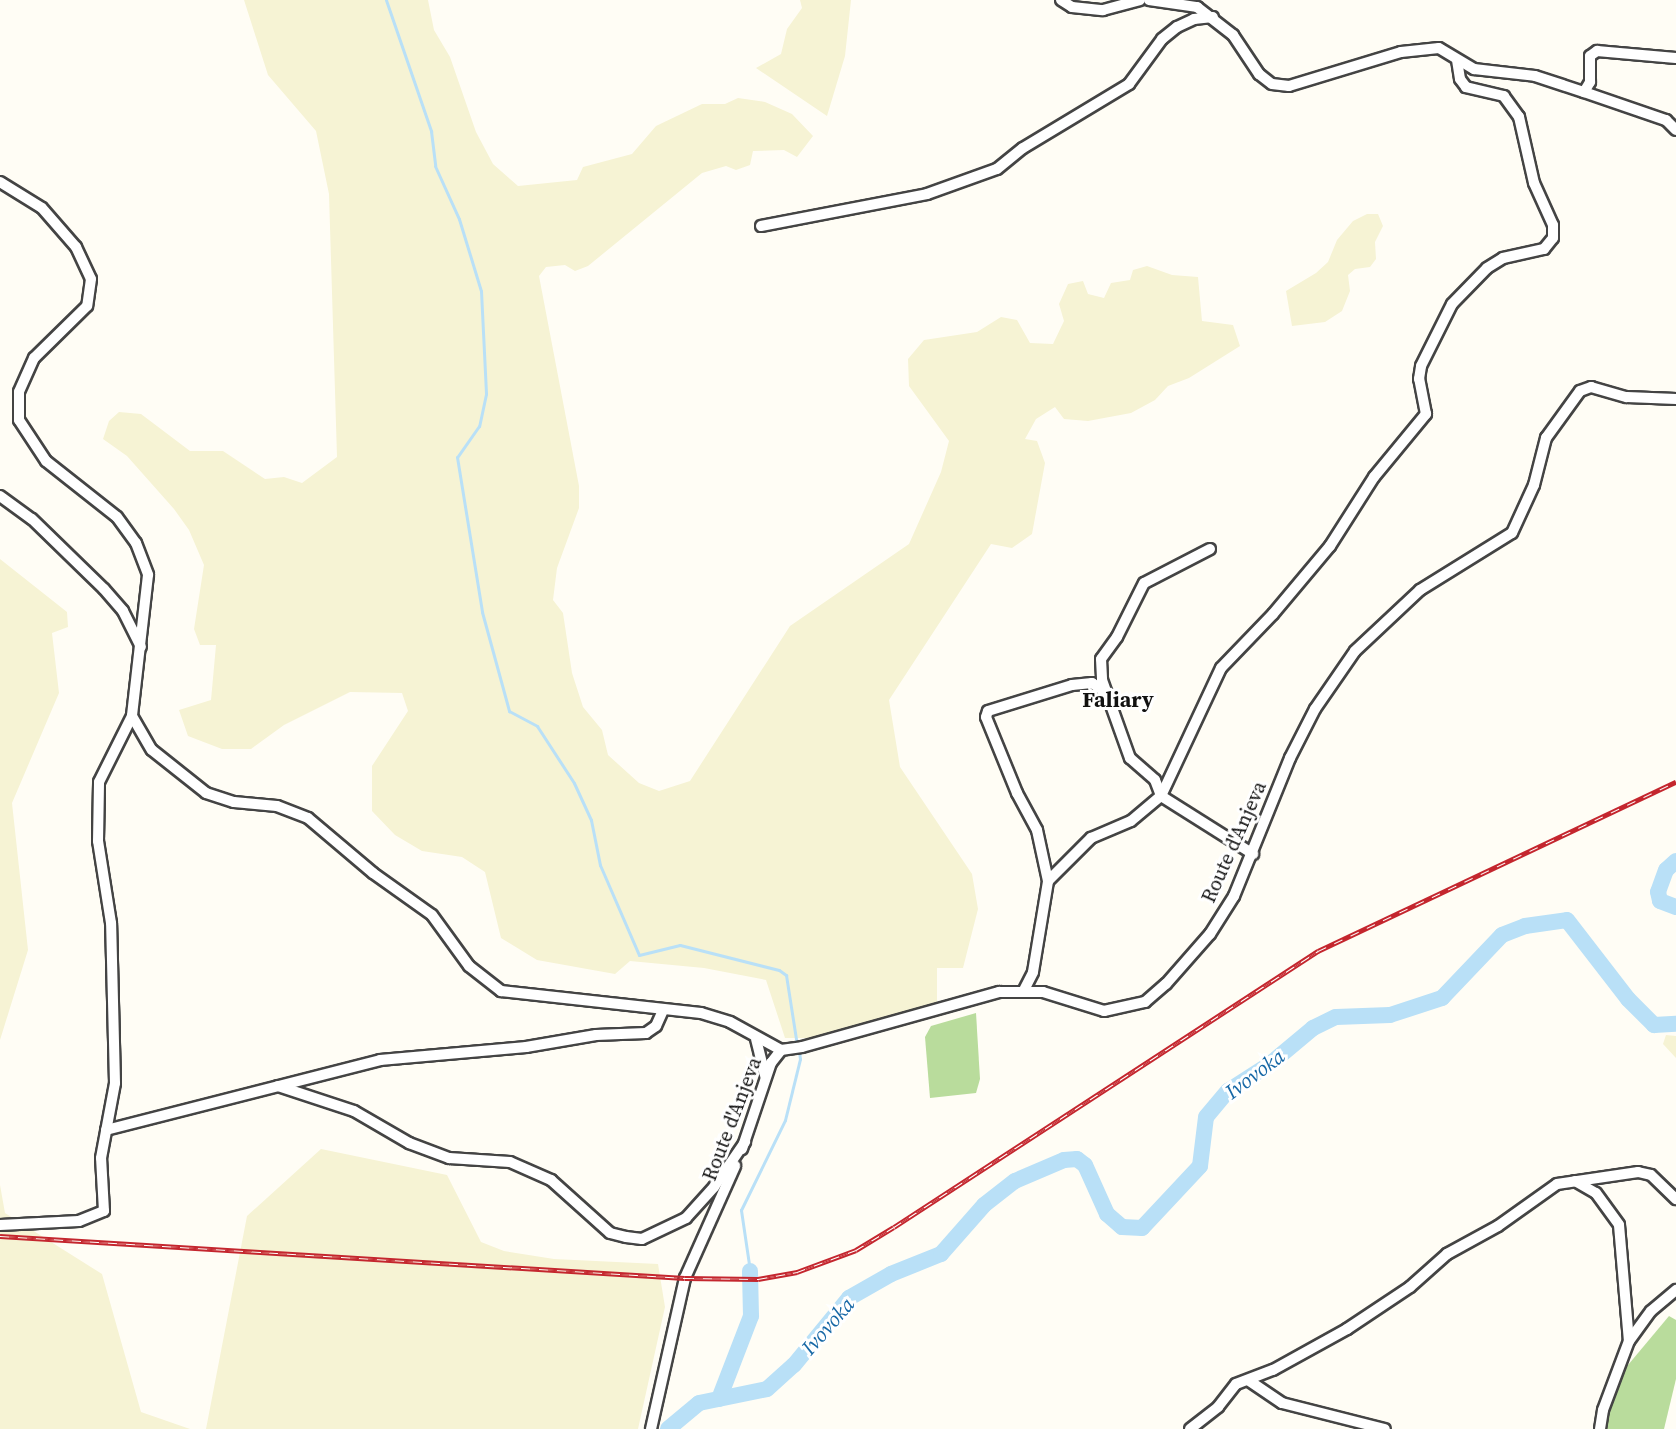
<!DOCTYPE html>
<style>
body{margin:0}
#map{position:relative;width:1676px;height:1429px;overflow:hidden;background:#fffdf5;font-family:"Source Serif 4",serif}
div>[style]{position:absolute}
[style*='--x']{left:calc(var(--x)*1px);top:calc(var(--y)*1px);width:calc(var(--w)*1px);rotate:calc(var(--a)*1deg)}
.farmland>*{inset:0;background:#f6f3d4}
.forest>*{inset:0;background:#b9dc9c}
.stream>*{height:3px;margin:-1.5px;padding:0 1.5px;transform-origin:1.5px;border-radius:1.5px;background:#b9e0f7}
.river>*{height:16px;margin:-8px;padding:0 8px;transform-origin:8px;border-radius:8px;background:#b9e0f7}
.roads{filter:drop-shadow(2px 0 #444) drop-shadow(-2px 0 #444) drop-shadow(0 2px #444) drop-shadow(0 -2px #444)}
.minor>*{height:10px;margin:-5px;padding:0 5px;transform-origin:5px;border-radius:5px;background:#fff}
.rail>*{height:5px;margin-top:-2.5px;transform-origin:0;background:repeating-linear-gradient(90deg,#fff 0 9px,#c4262e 0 18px);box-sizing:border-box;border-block:2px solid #c4262e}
span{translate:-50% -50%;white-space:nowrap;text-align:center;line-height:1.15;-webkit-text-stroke:6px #fff;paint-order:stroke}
.street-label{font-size:20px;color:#111}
.water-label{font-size:21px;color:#1768a6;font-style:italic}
.quarter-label{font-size:22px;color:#111;font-weight:700}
</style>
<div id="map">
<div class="farmland">
<div style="clip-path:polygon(244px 0,428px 0,434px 30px,450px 57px,476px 132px,493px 164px,518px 186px,577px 180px,583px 167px,632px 154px,656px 126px,702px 104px,725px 104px,738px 98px,765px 102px,792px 114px,813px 136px,797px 157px,784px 150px,753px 151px,750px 165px,736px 170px,726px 166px,702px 173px,588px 266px,575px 271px,565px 265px,546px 267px,539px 276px,579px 486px,579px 508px,557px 568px,553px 600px,563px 613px,572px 673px,583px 707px,602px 730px,608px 755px,639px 783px,659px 791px,690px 781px,790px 626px,909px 544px,941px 472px,949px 441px,909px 386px,908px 359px,924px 340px,977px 332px,1001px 317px,1017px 320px,1030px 343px,1053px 344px,1064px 321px,1059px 304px,1068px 284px,1083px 281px,1088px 294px,1104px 298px,1111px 283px,1130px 280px,1133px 270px,1147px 266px,1172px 275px,1198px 277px,1202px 321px,1233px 325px,1240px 346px,1189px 378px,1168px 386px,1155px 400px,1131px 413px,1088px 421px,1064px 419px,1055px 407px,1036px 419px,1025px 439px,1037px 441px,1045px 463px,1032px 534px,1012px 548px,991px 544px,889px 700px,900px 767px,972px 874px,978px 909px,963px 968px,937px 968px,937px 1002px,811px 1038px,785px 1038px,766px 980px,704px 968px,630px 961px,615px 974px,537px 960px,501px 938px,485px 872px,462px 857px,422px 851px,395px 835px,372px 811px,372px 766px,408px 711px,402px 693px,350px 692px,284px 725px,251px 749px,222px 749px,188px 736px,179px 710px,211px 700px,216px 645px,200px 645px,194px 629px,204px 565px,189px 530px,174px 509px,127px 456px,103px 439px,109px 421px,119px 412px,141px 414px,190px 451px,223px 451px,265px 479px,284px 477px,302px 483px,337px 457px,329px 194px,316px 131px,268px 75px)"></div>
<div style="clip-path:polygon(800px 0,851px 0,845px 56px,827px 116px,756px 68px,781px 54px,787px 29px,802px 8px)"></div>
<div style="clip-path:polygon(1367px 214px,1378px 214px,1383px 226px,1375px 242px,1376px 259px,1370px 267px,1355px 269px,1348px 275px,1350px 291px,1342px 311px,1325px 322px,1292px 326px,1286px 291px,1316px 273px,1328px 262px,1337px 240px,1353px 221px)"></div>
<div style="clip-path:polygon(0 559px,67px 612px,68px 627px,52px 633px,59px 693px,12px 803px,28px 950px,0 1040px)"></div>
<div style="clip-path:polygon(1666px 1035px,1676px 1036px,1676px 1058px,1663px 1044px)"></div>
<div style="clip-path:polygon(321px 1149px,447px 1175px,481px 1242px,504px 1251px,554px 1259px,658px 1264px,665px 1307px,638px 1429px,206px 1429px,247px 1216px)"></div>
<div style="clip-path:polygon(0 1185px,5px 1213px,102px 1274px,141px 1412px,190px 1429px,0 1429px)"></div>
</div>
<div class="forest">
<div style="clip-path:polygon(976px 1013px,980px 1079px,976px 1093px,930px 1098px,925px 1037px,931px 1026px)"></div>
<div style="clip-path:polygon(1669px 1316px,1676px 1320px,1676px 1379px,1664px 1429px,1607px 1429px,1610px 1408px,1623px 1371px)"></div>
</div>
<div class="stream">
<div style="--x:386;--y:0;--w:139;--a:71"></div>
<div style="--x:431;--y:131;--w:35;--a:83"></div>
<div style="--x:435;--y:166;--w:58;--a:65.6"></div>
<div style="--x:459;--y:219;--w:75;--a:73"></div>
<div style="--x:481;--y:291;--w:103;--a:87.2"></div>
<div style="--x:486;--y:394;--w:33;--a:102"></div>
<div style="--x:479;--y:426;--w:38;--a:125"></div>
<div style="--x:457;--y:457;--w:157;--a:80.8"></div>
<div style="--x:482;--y:612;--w:103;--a:74.7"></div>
<div style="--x:509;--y:711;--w:32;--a:28"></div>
<div style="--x:537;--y:726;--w:68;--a:57"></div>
<div style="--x:574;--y:783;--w:41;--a:65.3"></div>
<div style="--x:591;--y:820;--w:46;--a:78.7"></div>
<div style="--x:600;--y:865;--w:98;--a:66.6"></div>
<div style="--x:639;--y:955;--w:42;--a:-13.7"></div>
<div style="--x:680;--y:945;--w:102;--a:14.2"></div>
<div style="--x:779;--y:970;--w:9;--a:36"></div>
<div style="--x:786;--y:975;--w:71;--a:81.1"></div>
<div style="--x:750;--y:1271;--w:62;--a:-98.4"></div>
<div style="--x:741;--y:1210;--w:100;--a:-63.9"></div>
<div style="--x:785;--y:1120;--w:63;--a:-76.2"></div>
<div style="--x:800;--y:1059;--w:8;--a:-97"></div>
</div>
<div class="river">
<div style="--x:1676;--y:861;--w:13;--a:138"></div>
<div style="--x:1666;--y:870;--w:23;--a:110"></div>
<div style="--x:1658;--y:892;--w:9;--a:77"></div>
<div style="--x:1660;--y:901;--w:17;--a:21"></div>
<div style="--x:719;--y:1399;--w:89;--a:-68.9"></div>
<div style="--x:751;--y:1316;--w:45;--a:-91.3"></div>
<div style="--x:668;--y:1429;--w:40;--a:-40"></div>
<div style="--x:699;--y:1403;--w:69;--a:-11.6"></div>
<div style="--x:767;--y:1389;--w:36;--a:-42"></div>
<div style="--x:794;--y:1365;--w:87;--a:-50.6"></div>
<div style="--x:849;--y:1298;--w:48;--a:-29.7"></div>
<div style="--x:891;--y:1274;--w:54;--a:-21.8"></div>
<div style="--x:941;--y:1254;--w:65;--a:-48.7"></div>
<div style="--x:984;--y:1205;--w:39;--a:-38"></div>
<div style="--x:1015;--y:1181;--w:53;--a:-23.2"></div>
<div style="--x:1064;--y:1160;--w:13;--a:-4"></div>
<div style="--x:1077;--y:1159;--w:10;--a:37"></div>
<div style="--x:1085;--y:1165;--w:54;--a:65.8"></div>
<div style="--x:1107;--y:1214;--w:20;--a:41"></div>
<div style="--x:1122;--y:1227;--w:20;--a:3"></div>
<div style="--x:1142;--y:1228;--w:85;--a:-46.9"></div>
<div style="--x:1200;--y:1166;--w:49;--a:-83"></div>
<div style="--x:1206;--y:1117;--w:34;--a:-50"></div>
<div style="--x:1228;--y:1091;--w:50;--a:-32.7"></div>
<div style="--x:1270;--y:1064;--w:56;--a:-39.9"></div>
<div style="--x:1313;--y:1028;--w:25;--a:-26"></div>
<div style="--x:1336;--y:1017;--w:54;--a:-2.1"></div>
<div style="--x:1390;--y:1015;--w:55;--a:-18.1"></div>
<div style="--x:1442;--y:998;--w:87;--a:-46.4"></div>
<div style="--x:1502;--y:935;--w:25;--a:-21"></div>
<div style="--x:1525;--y:926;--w:42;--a:-8.1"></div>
<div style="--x:1567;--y:920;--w:100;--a:52.3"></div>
<div style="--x:1628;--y:999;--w:37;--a:45"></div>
<div style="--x:1654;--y:1025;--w:22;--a:-3"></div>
</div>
<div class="roads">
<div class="minor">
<div style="--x:1061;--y:0;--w:13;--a:32"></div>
<div style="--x:1072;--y:7;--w:31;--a:6"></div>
<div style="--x:1103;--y:10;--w:38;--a:-15"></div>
<div style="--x:1149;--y:0;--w:49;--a:8.3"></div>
<div style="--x:1197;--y:7;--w:46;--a:37.9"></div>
<div style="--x:1233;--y:35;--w:47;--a:56.3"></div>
<div style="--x:1259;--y:74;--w:16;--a:38"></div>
<div style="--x:1272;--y:84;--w:17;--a:7"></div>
<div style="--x:1289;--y:86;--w:117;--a:-16.9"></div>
<div style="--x:1401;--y:52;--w:38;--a:-6"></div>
<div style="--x:1439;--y:48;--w:41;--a:31"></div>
<div style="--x:1474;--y:69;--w:61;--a:6.5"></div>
<div style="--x:1535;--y:76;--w:52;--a:18.1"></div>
<div style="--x:1584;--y:92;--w:12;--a:-59"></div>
<div style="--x:1590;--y:82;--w:26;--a:-90"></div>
<div style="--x:1590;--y:56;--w:9;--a:-36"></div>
<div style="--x:1597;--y:51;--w:79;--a:5.1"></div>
<div style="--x:1584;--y:92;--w:87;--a:18.9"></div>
<div style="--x:1666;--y:120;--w:14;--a:45"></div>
<div style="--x:0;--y:182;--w:49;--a:31.8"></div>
<div style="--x:42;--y:208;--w:52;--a:48.9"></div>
<div style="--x:76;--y:247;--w:35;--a:65"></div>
<div style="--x:91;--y:279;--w:27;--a:98"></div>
<div style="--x:87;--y:306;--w:74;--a:135.5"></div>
<div style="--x:34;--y:358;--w:37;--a:114"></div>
<div style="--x:19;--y:392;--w:28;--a:90"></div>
<div style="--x:19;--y:420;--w:49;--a:56.6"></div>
<div style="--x:46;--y:461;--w:90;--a:38.3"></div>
<div style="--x:117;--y:517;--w:32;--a:54"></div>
<div style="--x:136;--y:543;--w:34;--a:69"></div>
<div style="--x:148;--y:575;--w:142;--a:96.5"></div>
<div style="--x:132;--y:716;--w:39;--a:60"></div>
<div style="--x:152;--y:750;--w:69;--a:38.5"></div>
<div style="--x:206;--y:793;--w:29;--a:18"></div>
<div style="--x:234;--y:802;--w:43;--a:5.3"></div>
<div style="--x:277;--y:806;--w:33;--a:21"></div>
<div style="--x:308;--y:818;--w:85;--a:40.2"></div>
<div style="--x:373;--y:873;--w:72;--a:35.4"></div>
<div style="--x:432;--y:915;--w:63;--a:54"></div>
<div style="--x:469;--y:966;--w:41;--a:38"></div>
<div style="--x:501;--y:991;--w:201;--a:6.3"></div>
<div style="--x:701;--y:1013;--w:30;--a:17"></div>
<div style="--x:730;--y:1022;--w:58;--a:28.8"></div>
<div style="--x:781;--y:1050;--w:21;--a:-8"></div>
<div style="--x:802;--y:1047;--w:205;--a:-15.6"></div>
<div style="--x:999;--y:992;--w:44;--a:0"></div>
<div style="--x:1043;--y:992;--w:64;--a:17.3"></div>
<div style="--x:1104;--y:1011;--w:42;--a:-12.4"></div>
<div style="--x:1145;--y:1002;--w:28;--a:-41"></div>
<div style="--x:1166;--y:984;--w:67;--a:-48.7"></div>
<div style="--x:1210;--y:934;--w:45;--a:-57.7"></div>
<div style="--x:1234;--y:896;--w:149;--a:-67.9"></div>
<div style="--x:1290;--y:758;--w:55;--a:-63"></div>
<div style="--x:1315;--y:709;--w:70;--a:-55.4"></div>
<div style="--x:1355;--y:651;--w:89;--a:-43.2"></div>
<div style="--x:1420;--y:590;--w:108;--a:-31.8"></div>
<div style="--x:1512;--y:533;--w:53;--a:-65.4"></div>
<div style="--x:1534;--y:485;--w:49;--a:-75.7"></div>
<div style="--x:1546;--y:438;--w:58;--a:-54.1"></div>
<div style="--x:1580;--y:391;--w:12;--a:-20"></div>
<div style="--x:1591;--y:387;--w:37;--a:16"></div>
<div style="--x:1627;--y:397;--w:49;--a:2.3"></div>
<div style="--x:761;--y:226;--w:169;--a:-10.9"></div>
<div style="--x:927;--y:194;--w:74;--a:-19.7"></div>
<div style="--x:997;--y:169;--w:33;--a:-39"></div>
<div style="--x:1023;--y:148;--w:124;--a:-31.1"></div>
<div style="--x:1129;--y:84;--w:56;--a:-53.7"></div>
<div style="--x:1162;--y:39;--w:19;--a:-39"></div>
<div style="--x:1177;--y:27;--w:19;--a:-25"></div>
<div style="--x:1194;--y:19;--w:19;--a:-6"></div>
<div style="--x:0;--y:496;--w:39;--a:36"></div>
<div style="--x:32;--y:519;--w:100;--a:44.2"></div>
<div style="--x:104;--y:589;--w:29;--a:49"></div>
<div style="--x:123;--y:611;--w:40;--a:63.4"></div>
<div style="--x:1210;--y:549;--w:74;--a:152.7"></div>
<div style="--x:1144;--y:583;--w:60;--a:116.6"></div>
<div style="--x:1117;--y:637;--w:27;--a:126"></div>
<div style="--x:1101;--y:659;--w:21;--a:87"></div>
<div style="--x:1102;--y:680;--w:83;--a:70.3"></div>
<div style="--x:1130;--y:758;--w:33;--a:41"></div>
<div style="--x:1155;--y:780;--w:17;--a:69"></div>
<div style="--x:1161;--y:796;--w:109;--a:32.2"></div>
<div style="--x:1048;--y:881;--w:52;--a:-102.2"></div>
<div style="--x:1037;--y:830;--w:42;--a:-118.4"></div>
<div style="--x:1017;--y:793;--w:82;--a:-112.2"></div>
<div style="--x:986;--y:717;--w:6;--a:-72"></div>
<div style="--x:988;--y:711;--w:88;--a:-17.2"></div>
<div style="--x:1072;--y:685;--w:20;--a:-6"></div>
<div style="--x:1092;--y:683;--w:18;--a:34"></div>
<div style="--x:1023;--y:992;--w:22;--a:-63"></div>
<div style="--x:1033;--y:972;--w:92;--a:-80.6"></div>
<div style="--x:1048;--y:881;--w:61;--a:-45"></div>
<div style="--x:1091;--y:838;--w:43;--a:-23"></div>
<div style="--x:1131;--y:821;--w:39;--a:-40"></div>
<div style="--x:1161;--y:796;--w:141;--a:-64.9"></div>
<div style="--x:1221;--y:668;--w:75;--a:-46.1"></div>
<div style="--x:1273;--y:614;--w:89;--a:-50"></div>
<div style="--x:1330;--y:546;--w:82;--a:-57.5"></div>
<div style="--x:1374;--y:477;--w:82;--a:-50.5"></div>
<div style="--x:1426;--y:414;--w:36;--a:-101"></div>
<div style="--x:1419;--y:379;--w:13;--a:-81"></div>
<div style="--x:1421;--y:366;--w:69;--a:-63.4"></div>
<div style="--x:1452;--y:304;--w:50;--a:-45.8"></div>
<div style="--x:1487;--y:268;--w:19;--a:-32"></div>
<div style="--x:1503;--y:258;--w:42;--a:-12.4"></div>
<div style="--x:1544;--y:249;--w:14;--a:-51"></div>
<div style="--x:1553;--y:238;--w:13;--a:-90"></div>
<div style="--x:1553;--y:225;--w:46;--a:-114.3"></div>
<div style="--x:1534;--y:183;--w:68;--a:-102.8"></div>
<div style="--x:1519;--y:117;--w:26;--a:-126"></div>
<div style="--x:1504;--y:96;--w:39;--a:-167"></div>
<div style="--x:1466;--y:87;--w:10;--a:-127"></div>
<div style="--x:1460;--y:79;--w:19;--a:-99"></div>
<div style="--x:756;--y:1039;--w:38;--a:76"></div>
<div style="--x:278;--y:1086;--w:80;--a:18.2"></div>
<div style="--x:354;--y:1111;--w:64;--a:30.2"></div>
<div style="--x:409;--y:1143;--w:43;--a:20.6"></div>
<div style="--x:449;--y:1158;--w:61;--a:3.8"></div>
<div style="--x:510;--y:1162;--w:45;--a:23.7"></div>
<div style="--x:551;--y:1180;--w:79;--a:41.9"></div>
<div style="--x:610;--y:1233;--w:16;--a:14"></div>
<div style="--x:626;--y:1237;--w:16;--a:7"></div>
<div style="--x:642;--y:1239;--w:49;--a:-25.5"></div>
<div style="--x:686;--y:1218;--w:42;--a:-47.9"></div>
<div style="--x:714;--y:1187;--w:55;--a:-55.4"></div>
<div style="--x:106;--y:1130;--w:283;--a:-14.3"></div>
<div style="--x:380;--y:1060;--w:147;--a:-5.1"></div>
<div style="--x:526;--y:1047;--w:71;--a:-9.7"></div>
<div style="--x:596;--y:1035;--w:50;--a:-2.3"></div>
<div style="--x:646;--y:1033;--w:12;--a:-35"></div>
<div style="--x:656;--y:1026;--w:17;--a:-66"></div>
<div style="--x:742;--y:1149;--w:91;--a:-71.4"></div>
<div style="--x:771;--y:1063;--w:16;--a:-52"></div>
<div style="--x:1575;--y:1181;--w:24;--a:30"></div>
<div style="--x:1596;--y:1193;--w:39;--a:54"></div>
<div style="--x:1619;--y:1225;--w:116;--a:85.1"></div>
<div style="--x:0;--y:1225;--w:79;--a:-2.9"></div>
<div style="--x:79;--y:1221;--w:27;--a:-22"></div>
<div style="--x:104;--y:1211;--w:53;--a:-93.2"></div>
<div style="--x:101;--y:1158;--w:76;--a:-79.4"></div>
<div style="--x:115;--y:1083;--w:160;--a:-91.4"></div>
<div style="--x:111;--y:923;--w:83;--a:-99"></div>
<div style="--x:98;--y:841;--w:59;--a:-89"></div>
<div style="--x:99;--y:782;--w:74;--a:-63.4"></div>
<div style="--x:1248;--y:1380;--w:41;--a:34.1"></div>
<div style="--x:1282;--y:1403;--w:106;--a:14.2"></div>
<div style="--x:651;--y:1429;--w:155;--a:-77.3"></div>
<div style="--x:685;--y:1278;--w:123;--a:-65.9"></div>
<div style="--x:1190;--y:1429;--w:36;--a:-38"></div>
<div style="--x:1218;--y:1407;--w:29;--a:-52"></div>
<div style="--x:1236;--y:1384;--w:40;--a:-21"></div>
<div style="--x:1273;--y:1370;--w:85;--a:-29"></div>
<div style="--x:1347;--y:1329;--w:76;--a:-33.7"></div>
<div style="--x:1410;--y:1287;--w:50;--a:-41.7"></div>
<div style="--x:1447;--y:1254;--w:58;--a:-28.8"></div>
<div style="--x:1498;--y:1226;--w:72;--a:-35.4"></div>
<div style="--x:1557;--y:1184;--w:82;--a:-8.4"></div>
<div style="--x:1638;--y:1172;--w:13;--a:13"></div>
<div style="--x:1651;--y:1175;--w:35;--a:44"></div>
<div style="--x:1600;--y:1429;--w:19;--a:-81"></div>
<div style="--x:1603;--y:1410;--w:74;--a:-69.4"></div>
<div style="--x:1629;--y:1341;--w:37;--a:-54"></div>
<div style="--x:1651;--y:1311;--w:33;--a:-40"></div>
</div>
</div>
<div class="rail">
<div style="--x:0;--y:1236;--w:686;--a:3.51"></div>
<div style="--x:685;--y:1278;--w:73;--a:0.8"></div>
<div style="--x:758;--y:1279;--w:40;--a:-10"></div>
<div style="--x:797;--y:1272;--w:63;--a:-20.4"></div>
<div style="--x:856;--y:1250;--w:44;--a:-31.2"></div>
<div style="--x:894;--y:1227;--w:506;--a:-33.06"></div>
<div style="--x:1318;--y:951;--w:396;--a:-25.3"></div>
</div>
<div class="street-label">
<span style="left:1234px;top:842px;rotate:-66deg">Route d'Anjeva</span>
<span style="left:732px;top:1119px;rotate:-69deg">Route d'Anjeva</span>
</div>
<div class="water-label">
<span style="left:1255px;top:1074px;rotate:-37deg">Ivovoka</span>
<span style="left:828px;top:1326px;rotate:-49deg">Ivovoka</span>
</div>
<div class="quarter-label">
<span style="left:1118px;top:700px">Faliary</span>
</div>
</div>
